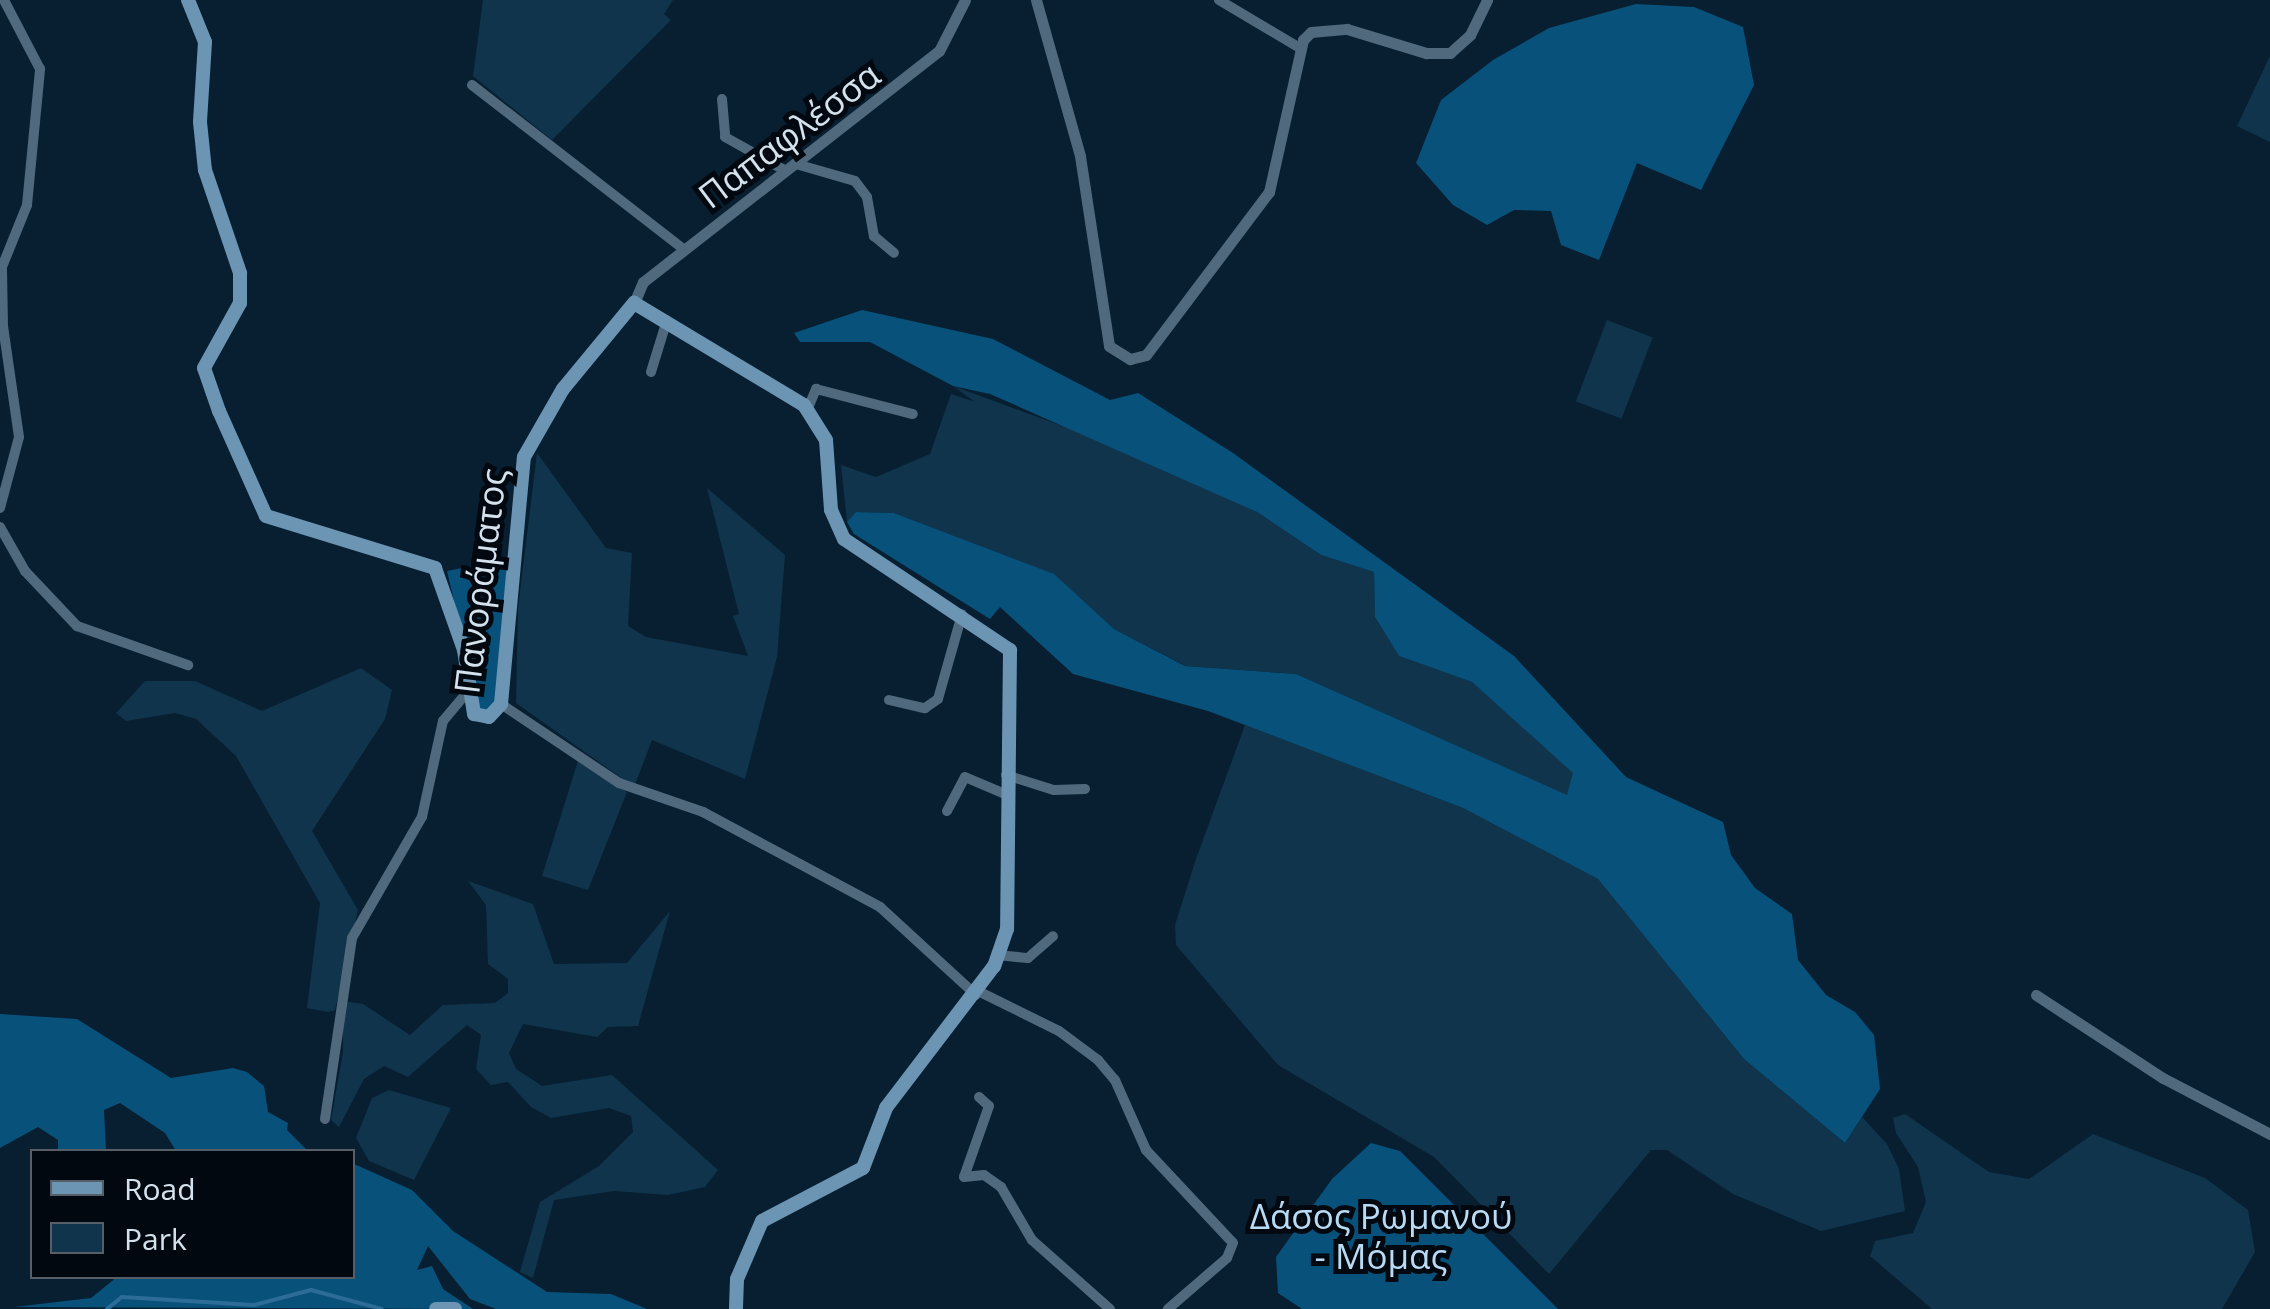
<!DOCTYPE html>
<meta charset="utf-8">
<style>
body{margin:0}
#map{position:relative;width:2270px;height:1309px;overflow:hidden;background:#071f30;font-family:"Open Sans",sans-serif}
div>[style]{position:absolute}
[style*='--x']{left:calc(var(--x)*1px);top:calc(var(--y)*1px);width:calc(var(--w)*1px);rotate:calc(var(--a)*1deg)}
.green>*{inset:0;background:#10344c;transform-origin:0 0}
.forest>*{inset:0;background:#08517a}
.stream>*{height:4px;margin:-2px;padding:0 2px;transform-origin:2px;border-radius:2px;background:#2c6c96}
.minor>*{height:10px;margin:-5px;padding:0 5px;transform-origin:5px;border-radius:5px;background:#50697c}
.tertiary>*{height:11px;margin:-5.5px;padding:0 5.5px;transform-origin:5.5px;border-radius:5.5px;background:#50697c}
.secondary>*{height:14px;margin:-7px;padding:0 7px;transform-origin:7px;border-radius:7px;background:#6c94b3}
span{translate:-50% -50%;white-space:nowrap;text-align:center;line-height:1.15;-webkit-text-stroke:10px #02080f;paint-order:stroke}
.street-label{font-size:35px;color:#d4e2ed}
.park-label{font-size:35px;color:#b9daf3}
.legend{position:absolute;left:30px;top:1149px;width:325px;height:130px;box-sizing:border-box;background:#02080f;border:2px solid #565f68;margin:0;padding:12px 18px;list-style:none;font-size:30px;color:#d4e2ed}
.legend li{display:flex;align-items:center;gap:20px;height:50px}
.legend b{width:50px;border:2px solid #565f68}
</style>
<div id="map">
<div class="green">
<div style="clip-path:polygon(483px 0,673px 0,664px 14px,671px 20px,552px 140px,473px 76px)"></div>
<div style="clip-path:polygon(2270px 56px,2270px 142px,2237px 126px)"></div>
<div style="left:1607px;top:320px;width:49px;height:87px;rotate:21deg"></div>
<div style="clip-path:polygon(953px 386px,1103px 441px,1257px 512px,1321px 555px,1374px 572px,1375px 617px,1399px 656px,1472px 682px,1574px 773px,1567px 796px,1296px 674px,1186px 666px,1114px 629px,1053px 574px,894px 513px,856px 512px,847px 522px,841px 465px,876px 477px,930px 454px,951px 394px,975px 402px)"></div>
<div style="clip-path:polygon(537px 453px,606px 548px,632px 553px,628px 626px,646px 637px,748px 656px,733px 616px,739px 614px,707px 488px,785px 555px,777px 657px,745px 779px,652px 740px,634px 787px,516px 703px,518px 608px)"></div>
<div style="clip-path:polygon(361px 668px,392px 690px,385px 719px,312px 831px,358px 910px,335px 1010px,328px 1012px,307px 1008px,320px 903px,236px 756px,196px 719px,175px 713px,126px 721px,116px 713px,145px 681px,195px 681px,262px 711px)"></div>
<div style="clip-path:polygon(1245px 725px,1463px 808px,1598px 879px,1744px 1059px,1845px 1143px,1862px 1117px,1887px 1144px,1899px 1169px,1905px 1211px,1821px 1231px,1733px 1194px,1667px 1150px,1651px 1150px,1549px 1274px,1434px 1157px,1278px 1065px,1176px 945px,1175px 925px,1196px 859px)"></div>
<div style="clip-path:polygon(578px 761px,627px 792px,588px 890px,542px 876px)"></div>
<div style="clip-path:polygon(468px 881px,533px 904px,554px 964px,627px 963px,670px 911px,638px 1026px,608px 1027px,597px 1037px,523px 1024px,509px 1053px,516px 1069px,542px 1086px,612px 1075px,718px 1170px,705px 1187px,668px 1195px,614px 1191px,554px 1200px,533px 1278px,520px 1272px,540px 1202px,599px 1166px,633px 1132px,631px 1116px,609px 1108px,551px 1118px,531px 1107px,508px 1082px,491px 1085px,476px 1069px,481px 1035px,467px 1025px,408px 1077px,384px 1066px,364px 1079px,339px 1127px,331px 1120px,343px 1052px,343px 1001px,363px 1004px,410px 1035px,443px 1005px,495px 1003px,508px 993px,508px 979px,488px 964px,486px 905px)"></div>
<div style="clip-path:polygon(389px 1090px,451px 1108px,414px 1180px,369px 1161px,356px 1138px,372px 1098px)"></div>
<div style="clip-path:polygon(1905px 1114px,1989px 1172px,2029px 1179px,2093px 1134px,2205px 1178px,2248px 1210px,2255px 1252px,2222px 1309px,1932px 1309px,1870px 1256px,1875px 1241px,1913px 1233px,1926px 1202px,1918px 1167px,1896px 1133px,1893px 1118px)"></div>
</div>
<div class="forest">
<div style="clip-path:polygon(1636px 4px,1694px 7px,1743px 27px,1754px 85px,1701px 190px,1637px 163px,1599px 260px,1561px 245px,1551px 211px,1514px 210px,1487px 225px,1453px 205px,1416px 163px,1441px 100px,1493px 60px,1549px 28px)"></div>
<div style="clip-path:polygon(862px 310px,993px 339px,1110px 400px,1138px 393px,1233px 453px,1514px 656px,1626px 777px,1723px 822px,1731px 855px,1755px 888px,1792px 914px,1798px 960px,1826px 995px,1855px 1012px,1874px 1035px,1880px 1089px,1845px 1143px,1744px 1059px,1598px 879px,1463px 808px,1208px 711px,1073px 674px,1000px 607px,990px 619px,854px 534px,847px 522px,856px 512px,894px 513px,1054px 574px,1114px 629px,1185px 666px,1296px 674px,1567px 795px,1573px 773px,1472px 682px,1399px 656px,1375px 617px,1374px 572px,1321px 555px,1257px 512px,990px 394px,953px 386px,870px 342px,800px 342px,794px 333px)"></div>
<div style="clip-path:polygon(508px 559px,501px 675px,495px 709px,480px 712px,447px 571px)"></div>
<div style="clip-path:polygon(0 1014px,77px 1019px,171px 1078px,233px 1068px,247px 1072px,264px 1086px,268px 1112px,288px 1123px,287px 1130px,308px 1151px,176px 1151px,165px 1133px,120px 1103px,104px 1110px,106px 1151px,58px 1151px,58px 1140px,38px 1127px,0 1148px)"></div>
<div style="clip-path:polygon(1371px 1143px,1400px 1151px,1558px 1309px,1302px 1309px,1278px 1293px,1276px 1257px,1332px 1179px)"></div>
<div style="clip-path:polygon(352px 1163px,412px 1190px,453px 1231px,547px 1292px,611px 1294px,647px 1309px,496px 1309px,470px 1299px,428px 1246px,417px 1270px,432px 1266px,443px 1289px,473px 1309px,14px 1307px,91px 1298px,117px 1277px,352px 1276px)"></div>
</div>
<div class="stream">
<div style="--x:107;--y:1309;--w:19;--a:-39"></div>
<div style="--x:122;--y:1297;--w:132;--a:3.5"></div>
<div style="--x:254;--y:1305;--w:59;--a:-14.7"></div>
<div style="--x:311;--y:1290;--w:73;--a:15"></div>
</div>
<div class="minor">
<div style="--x:1219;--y:0;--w:92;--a:30.7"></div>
<div style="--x:472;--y:85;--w:269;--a:37.8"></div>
<div style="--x:722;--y:99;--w:38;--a:85"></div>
<div style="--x:725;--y:137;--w:70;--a:29.1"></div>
<div style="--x:796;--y:164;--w:61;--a:16.1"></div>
<div style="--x:855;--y:181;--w:20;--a:53"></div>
<div style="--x:867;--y:197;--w:40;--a:80"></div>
<div style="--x:874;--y:236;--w:26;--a:40"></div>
<div style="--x:651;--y:372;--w:54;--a:-72.9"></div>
<div style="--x:808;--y:408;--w:21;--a:-67"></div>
<div style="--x:816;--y:389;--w:100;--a:14.5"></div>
<div style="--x:0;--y:508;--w:73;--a:-75"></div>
<div style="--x:19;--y:437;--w:112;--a:-98.2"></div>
<div style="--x:3;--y:326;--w:59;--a:-91"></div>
<div style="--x:2;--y:267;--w:67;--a:-68"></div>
<div style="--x:27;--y:205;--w:137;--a:-84.5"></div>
<div style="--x:40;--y:69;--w:78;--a:-117.6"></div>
<div style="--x:0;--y:527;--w:51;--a:60.4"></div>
<div style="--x:25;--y:571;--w:76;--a:46.6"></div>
<div style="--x:77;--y:626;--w:118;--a:19.4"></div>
<div style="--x:889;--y:700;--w:37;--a:13"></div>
<div style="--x:925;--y:708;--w:16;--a:-35"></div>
<div style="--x:938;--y:699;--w:88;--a:-74.2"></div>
<div style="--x:501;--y:704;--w:142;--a:33.8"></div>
<div style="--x:619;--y:783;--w:89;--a:19"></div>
<div style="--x:703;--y:812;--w:201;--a:28.2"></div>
<div style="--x:880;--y:907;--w:130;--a:42.5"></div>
<div style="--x:1006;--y:775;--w:50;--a:17.4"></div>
<div style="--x:1054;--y:790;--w:31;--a:-2"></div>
<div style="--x:947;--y:811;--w:38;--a:-62"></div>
<div style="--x:965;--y:777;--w:43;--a:23"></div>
<div style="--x:998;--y:955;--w:30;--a:6"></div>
<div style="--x:1028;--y:958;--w:33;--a:-41"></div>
<div style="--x:980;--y:992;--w:88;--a:26.3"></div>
<div style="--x:1059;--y:1031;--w:49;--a:36.6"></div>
<div style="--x:1098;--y:1060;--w:26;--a:50"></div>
<div style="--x:1115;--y:1080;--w:77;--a:66.1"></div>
<div style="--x:1146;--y:1150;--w:127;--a:46.9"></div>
<div style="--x:1233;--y:1243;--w:16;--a:112"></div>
<div style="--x:1227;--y:1258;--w:78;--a:139.2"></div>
<div style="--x:979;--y:1097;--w:13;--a:42"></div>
<div style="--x:989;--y:1106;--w:75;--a:109.4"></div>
<div style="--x:964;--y:1177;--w:20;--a:-6"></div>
<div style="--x:984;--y:1175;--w:21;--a:35"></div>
<div style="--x:1001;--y:1187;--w:61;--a:59.7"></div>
<div style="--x:1032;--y:1240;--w:104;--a:41.5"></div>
<div style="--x:325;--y:1119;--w:183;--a:-81.5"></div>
<div style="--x:352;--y:938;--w:140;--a:-60"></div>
<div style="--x:422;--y:817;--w:98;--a:-77.7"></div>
<div style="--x:443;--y:721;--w:38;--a:-50"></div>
</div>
<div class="tertiary">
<div style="--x:1036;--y:0;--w:162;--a:74.2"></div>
<div style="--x:1080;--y:156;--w:192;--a:81.3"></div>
<div style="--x:1109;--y:346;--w:25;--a:32"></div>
<div style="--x:1130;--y:359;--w:16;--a:-14"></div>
<div style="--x:1146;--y:355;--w:204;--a:-53"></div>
<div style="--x:1269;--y:192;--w:156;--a:-77.4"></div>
<div style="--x:1303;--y:40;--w:11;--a:-45"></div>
<div style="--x:1311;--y:32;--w:36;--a:-5"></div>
<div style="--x:1347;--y:29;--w:83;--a:16.9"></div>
<div style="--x:1426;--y:53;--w:24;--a:0"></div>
<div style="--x:1450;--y:53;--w:27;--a:-42"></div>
<div style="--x:1470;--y:35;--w:39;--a:-64"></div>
<div style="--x:634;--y:303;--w:23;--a:-67"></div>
<div style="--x:643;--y:282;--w:375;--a:-38"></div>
<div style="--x:939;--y:51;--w:57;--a:-63"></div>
<div style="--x:2036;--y:995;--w:152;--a:33.2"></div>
<div style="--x:2163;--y:1078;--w:121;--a:27.6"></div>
</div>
<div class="secondary">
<div style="--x:188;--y:0;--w:45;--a:68"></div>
<div style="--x:205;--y:42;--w:80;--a:93.6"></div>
<div style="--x:200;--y:122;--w:48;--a:84.1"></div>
<div style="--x:205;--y:170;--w:109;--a:71.2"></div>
<div style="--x:240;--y:273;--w:30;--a:90"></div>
<div style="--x:240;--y:303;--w:74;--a:119"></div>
<div style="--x:204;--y:368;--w:46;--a:70.8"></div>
<div style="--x:219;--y:411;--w:115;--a:65.9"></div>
<div style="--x:266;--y:516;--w:177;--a:17.1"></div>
<div style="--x:435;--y:568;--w:87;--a:70.5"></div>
<div style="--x:464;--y:650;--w:65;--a:81.1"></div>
<div style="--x:474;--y:714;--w:15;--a:11"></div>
<div style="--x:489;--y:717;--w:18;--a:-47"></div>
<div style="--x:501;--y:704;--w:248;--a:-84.7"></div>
<div style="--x:524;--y:457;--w:78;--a:-60.2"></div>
<div style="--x:563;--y:389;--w:112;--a:-50.5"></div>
<div style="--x:634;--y:303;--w:198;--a:31"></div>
<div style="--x:804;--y:405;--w:41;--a:57.8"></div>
<div style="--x:826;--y:440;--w:70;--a:85.9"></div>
<div style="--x:831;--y:510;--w:32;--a:66"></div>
<div style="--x:844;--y:539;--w:200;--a:33.8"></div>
<div style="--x:1010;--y:650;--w:279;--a:90.6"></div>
<div style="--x:1007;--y:929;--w:39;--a:109"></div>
<div style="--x:994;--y:966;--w:178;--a:127.3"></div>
<div style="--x:886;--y:1108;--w:64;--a:111"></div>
<div style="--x:863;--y:1168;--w:114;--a:152.3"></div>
<div style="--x:762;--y:1221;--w:63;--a:113.3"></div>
<div style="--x:737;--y:1279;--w:30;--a:92"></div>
<div style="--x:436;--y:1309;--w:19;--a:0"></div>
</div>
<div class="street-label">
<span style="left:789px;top:135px;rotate:-37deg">Παπαφλέσσα</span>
<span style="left:480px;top:581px;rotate:-83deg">Πανοράματος</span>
</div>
<div class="park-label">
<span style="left:1381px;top:1236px">Δάσος Ρωμανού<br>- Μόμας</span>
</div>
<ul class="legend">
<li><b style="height:12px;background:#6c94b3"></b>Road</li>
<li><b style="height:28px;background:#10344c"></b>Park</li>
</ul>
</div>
